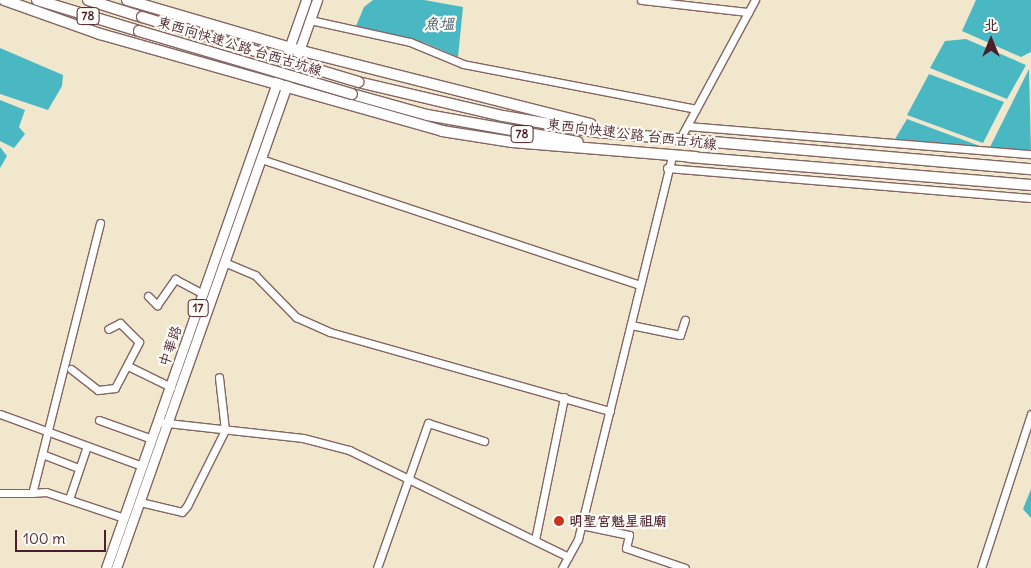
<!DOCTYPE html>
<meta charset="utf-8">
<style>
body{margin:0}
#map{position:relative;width:1031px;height:568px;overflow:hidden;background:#f0e7cc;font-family:Delius,"LXGW WenKai TC",sans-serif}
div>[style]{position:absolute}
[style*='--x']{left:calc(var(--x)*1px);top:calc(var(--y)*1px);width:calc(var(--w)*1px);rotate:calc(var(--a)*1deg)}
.water>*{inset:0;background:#4ab8c3}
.roads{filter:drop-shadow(1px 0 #846563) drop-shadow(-1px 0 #846563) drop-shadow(0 1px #846563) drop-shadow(0 -1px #846563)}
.minor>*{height:7px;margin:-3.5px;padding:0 3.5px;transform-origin:3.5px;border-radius:3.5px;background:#fff}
.major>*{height:9px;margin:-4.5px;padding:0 4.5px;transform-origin:4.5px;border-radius:4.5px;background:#fff}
.highway>*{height:10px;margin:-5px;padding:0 5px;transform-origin:5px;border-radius:5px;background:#fff}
.bridges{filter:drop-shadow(1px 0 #846563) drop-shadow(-1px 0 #846563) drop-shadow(0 1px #846563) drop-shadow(0 -1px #846563)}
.highway-bridge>*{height:10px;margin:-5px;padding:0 5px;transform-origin:5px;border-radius:5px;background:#fff}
.dots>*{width:14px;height:14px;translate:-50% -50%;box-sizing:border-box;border:2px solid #fdfcf7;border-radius:50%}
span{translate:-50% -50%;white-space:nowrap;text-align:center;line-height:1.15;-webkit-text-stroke:4.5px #fdfcf7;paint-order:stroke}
.shield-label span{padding:1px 4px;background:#fdfcf7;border:1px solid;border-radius:4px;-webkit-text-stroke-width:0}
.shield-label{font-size:12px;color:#4a1f2b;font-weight:700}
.street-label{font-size:14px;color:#4a1f2b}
.poi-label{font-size:14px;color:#4a1f2b;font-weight:700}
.left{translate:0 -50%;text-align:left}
.water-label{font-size:15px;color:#4a5c68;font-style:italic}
.north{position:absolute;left:966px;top:15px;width:50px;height:50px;-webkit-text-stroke:4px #fdfcf7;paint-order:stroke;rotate:0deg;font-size:14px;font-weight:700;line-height:20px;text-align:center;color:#4a1f2b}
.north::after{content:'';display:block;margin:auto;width:18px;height:22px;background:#4a1f2b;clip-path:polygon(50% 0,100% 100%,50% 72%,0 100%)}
.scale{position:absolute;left:15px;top:530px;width:91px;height:22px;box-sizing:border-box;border:2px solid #4a1f2b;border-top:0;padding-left:6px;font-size:15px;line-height:18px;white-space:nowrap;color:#4a1f2b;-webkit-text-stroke:4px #fdfcf7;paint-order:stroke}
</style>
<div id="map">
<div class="water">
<div style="clip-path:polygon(373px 0,424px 0,463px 7px,458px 57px,425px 43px,356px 26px,364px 7px)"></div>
<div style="clip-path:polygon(976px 0,1031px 0,1031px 52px,1021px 57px,962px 31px)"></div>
<div style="clip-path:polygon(966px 39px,1026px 65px,1007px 99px,930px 68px,945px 41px)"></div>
<div style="clip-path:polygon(0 48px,63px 75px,62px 86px,48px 110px,0 94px)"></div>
<div style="clip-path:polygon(1029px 69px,1031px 153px,989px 149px)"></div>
<div style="clip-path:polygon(929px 74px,1004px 102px,983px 143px,907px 115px)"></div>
<div style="clip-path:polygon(0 100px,25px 110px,19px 127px,25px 134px,14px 148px,0 141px)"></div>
<div style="clip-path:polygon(907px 119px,985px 148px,895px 139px)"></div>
<div style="clip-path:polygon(0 147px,7px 156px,0 168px)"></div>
<div style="clip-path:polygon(1031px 489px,1031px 518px,1023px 509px)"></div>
</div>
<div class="roads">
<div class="minor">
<div style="--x:641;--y:0;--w:108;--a:6.4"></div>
<div style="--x:310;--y:20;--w:102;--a:12.4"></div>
<div style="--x:410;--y:42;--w:57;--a:22.5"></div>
<div style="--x:463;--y:64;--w:237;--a:10.9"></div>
<div style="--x:687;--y:126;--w:345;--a:4.7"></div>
<div style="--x:683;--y:133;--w:151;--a:-61.6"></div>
<div style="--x:261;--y:159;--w:399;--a:18.4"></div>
<div style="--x:667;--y:168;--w:365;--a:4.7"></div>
<div style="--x:100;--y:223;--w:278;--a:104.1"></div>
<div style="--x:32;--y:493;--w:14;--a:-4"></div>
<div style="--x:46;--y:492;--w:82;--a:18.4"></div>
<div style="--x:224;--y:262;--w:34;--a:23"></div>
<div style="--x:255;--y:275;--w:59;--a:45.7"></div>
<div style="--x:296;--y:317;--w:37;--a:24"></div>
<div style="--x:330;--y:332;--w:291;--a:15.8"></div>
<div style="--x:148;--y:296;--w:13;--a:45"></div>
<div style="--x:157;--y:305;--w:32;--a:-55"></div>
<div style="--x:175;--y:279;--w:32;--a:28"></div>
<div style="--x:631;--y:325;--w:50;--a:11.5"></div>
<div style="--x:680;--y:335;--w:16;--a:-72"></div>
<div style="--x:128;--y:366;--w:48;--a:26"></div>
<div style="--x:71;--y:369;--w:34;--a:38"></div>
<div style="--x:98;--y:390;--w:17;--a:-7"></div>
<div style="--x:115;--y:388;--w:52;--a:-62.4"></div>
<div style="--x:139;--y:342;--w:27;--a:-135"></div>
<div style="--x:120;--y:323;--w:13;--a:153"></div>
<div style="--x:0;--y:414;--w:151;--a:20.1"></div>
<div style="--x:99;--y:420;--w:56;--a:19.7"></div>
<div style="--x:158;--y:422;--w:146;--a:6.3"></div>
<div style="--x:303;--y:438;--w:48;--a:14.6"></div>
<div style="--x:349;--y:450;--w:244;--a:26"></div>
<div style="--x:42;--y:454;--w:39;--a:21"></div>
<div style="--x:0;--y:493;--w:32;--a:0"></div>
<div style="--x:69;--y:499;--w:56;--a:-71.2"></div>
<div style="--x:140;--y:502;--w:43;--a:13.4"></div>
<div style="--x:182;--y:512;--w:8;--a:-50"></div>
<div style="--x:187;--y:506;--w:85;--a:-63.4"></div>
<div style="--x:225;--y:430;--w:53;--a:-96.5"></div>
<div style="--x:581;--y:525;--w:49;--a:11.8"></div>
<div style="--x:629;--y:535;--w:13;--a:103"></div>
<div style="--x:626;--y:548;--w:62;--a:18.7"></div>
<div style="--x:535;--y:540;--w:146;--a:-78.5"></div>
<div style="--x:377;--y:568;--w:154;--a:-70.6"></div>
<div style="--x:428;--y:423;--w:59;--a:17.8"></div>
<div style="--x:562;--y:568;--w:33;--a:-61"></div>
<div style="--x:578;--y:539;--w:390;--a:-76.2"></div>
<div style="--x:981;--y:568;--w:162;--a:-72"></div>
</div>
<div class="major">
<div style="--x:106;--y:568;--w:602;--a:-70.6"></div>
<div style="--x:116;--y:568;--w:603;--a:-70.51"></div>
</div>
<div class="highway">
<div style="--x:4;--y:0;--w:102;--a:19.5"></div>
<div style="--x:100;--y:34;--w:355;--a:15.8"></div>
<div style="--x:442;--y:131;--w:71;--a:8.9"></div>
<div style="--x:512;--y:142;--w:184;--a:4.7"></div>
<div style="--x:37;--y:0;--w:107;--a:16.9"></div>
<div style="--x:88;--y:0;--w:57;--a:17.5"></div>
<div style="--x:127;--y:0;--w:178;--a:16.3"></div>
<div style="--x:298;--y:50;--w:302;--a:14.2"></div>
<div style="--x:358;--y:82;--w:149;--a:13.2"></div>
<div style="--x:503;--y:116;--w:94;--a:9.8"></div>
<div style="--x:596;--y:132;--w:437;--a:4.9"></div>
<div style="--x:352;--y:94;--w:78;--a:15.6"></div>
<div style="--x:427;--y:115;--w:153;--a:10.1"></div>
<div style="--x:689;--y:157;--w:343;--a:4.7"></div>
</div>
</div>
<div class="bridges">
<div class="highway-bridge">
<div style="--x:142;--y:17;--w:226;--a:16.7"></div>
<div style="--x:139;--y:31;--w:222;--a:16.5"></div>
</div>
</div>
<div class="dots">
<div style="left:559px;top:521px;background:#c8321e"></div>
</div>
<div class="shield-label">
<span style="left:88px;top:16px">78</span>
<span style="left:522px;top:134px">78</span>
<span style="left:198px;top:308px">17</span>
</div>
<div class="street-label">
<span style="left:240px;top:46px;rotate:17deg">東西向快速公路 台西古坑線</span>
<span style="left:632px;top:134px;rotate:7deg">東西向快速公路 台西古坑線</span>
<span style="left:170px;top:346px;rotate:-71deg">中華路</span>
</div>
<div class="poi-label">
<span class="left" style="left:569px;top:521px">明聖宮魁星祖廟</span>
</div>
<div class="water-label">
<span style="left:439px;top:24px">魚塭</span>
</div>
<div class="north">北</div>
<div class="scale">100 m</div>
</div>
